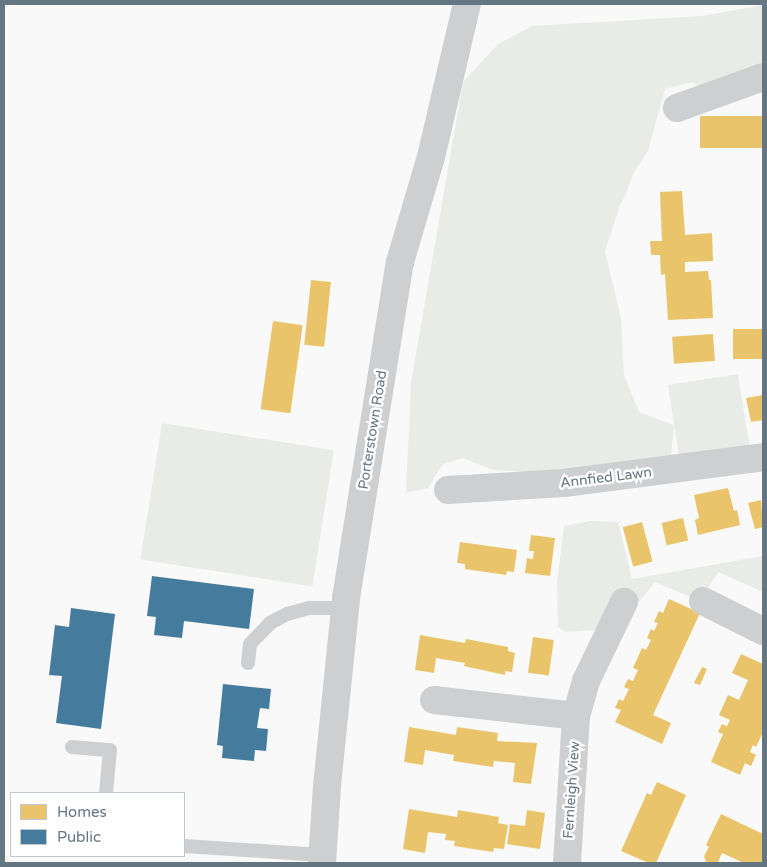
<!DOCTYPE html>
<style>
body{margin:0}
#map{position:relative;width:767px;height:867px;overflow:hidden;background:#f9f9f9;font-family:"Varela Round",sans-serif}
div>[style]{position:absolute}
[style*='--x']{left:calc(var(--x)*1px);top:calc(var(--y)*1px);width:calc(var(--w)*1px);rotate:calc(var(--a)*1deg)}
.green>*{inset:0;background:#e8ebe6;transform-origin:0 0}
.homes>*{inset:0;background:#e9c46a;transform-origin:0 0}
.public>*{inset:0;background:#457b9d}
.service>*{height:14px;margin:-7px;padding:0 7px;transform-origin:7px;border-radius:7px;background:#cecfd0}
.minor>*{height:28px;margin:-14px;padding:0 14px;transform-origin:14px;border-radius:14px;background:#cecfd0}
.tertiary>*{height:28px;margin:-14px;padding:0 14px;transform-origin:14px;border-radius:14px;background:#cecfd0}
span{translate:-50% -50%;white-space:nowrap;text-align:center;line-height:1.15;-webkit-text-stroke:5px #fff;paint-order:stroke}
.street-label{font-size:14px;color:#657683}
.frame{position:absolute;inset:0;border:5px solid #657683;pointer-events:none}
.legend{position:absolute;left:10px;top:792px;width:175px;height:65px;box-sizing:border-box;background:#fff;border:1px solid #c1c8cd;margin:0;padding:6px 9px;list-style:none;font-size:15px;color:#657683}
.legend li{display:flex;align-items:center;gap:10px;height:25px}
.legend b{width:25px;border:1px solid #c1c8cd}
</style>
<div id="map">
<div class="green">
<div style="clip-path:polygon(763px 5px,763px 63px,704px 89px,692px 82px,665px 89px,648px 151px,633px 174px,626px 194px,620px 205px,605px 251px,621px 319px,624px 375px,639px 412px,674px 425px,671px 457px,574px 478px,538px 472px,493px 470px,463px 458px,443px 464px,428px 488px,406px 493px,411px 383px,463px 82px,498px 44px,532px 26px,702px 16px)"></div>
<div style="left:738px;top:374px;width:73px;height:71px;rotate:81deg"></div>
<div style="left:162px;top:423px;width:174px;height:138px;rotate:9deg"></div>
<div style="clip-path:polygon(590px 521px,618px 522px,632px 579px,763px 556px,763px 592px,718px 572px,700px 601px,655px 582px,617px 629px,566px 632px,558px 627px,557px 584px,564px 526px)"></div>
</div>
<div class="homes">
<div style="left:763px;top:116px;width:32px;height:63px;rotate:90deg"></div>
<div style="clip-path:polygon(682px 191px,685px 235px,712px 233px,713px 261px,685px 262px,685px 272px,708px 271px,709px 280px,711px 280px,713px 318px,668px 320px,665px 274px,661px 275px,660px 255px,651px 255px,650px 241px,662px 241px,660px 192px)"></div>
<div style="left:311px;top:280px;width:20px;height:65px;rotate:6deg"></div>
<div style="left:273px;top:321px;width:30px;height:89px;rotate:8deg"></div>
<div style="left:763px;top:329px;width:30px;height:30px;rotate:90deg"></div>
<div style="left:713px;top:334px;width:27px;height:41px;rotate:86deg"></div>
<div style="clip-path:polygon(763px 395px,763px 420px,751px 422px,746px 398px)"></div>
<div style="clip-path:polygon(728px 488px,734px 511px,737px 510px,740px 525px,698px 535px,695px 520px,699px 518px,694px 495px)"></div>
<div style="clip-path:polygon(761px 500px,763px 527px,755px 529px,748px 503px)"></div>
<div style="left:683px;top:518px;width:23px;height:22px;rotate:77deg"></div>
<div style="left:642px;top:522px;width:41px;height:20px;rotate:75deg"></div>
<div style="clip-path:polygon(531px 535px,555px 538px,550px 576px,525px 573px,527px 558px,533px 559px,534px 551px,529px 551px)"></div>
<div style="clip-path:polygon(460px 542px,517px 550px,514px 572px,507px 571px,506px 575px,465px 569px,465px 564px,457px 563px)"></div>
<div style="clip-path:polygon(669px 599px,700px 613px,653px 715px,671px 723px,662px 744px,615px 722px,621px 710px,615px 708px,619px 699px,623px 701px,629px 689px,624px 687px,628px 679px,633px 681px,638px 670px,633px 668px,642px 648px,646px 650px,651px 640px,647px 638px,651px 629px,654px 631px,658px 623px,654px 622px,659px 611px,663px 613px)"></div>
<div style="clip-path:polygon(420px 635px,465px 643px,466px 639px,508px 647px,508px 651px,515px 653px,512px 672px,505px 671px,505px 675px,464px 666px,465px 663px,436px 658px,434px 673px,415px 670px)"></div>
<div style="left:533px;top:637px;width:21px;height:36px;rotate:8deg"></div>
<div style="clip-path:polygon(741px 654px,763px 664px,763px 732px,756px 747px,753px 745px,750px 752px,756px 755px,751px 766px,745px 763px,740px 775px,711px 762px,723px 734px,718px 732px,722px 724px,727px 726px,730px 720px,719px 715px,728px 695px,739px 700px,748px 680px,732px 673px)"></div>
<div style="clip-path:polygon(702px 667px,707px 669px,700px 685px,694px 683px)"></div>
<div style="clip-path:polygon(409px 727px,456px 735px,457px 727px,498px 733px,497px 741px,537px 743px,531px 784px,513px 782px,515px 763px,494px 761px,493px 767px,453px 761px,454px 755px,425px 750px,423px 765px,404px 762px)"></div>
<div style="clip-path:polygon(657px 782px,686px 795px,656px 863px,649px 863px,621px 851px,647px 793px,651px 795px)"></div>
<div style="clip-path:polygon(409px 809px,457px 817px,458px 810px,499px 817px,498px 823px,508px 825px,504px 849px,494px 848px,493px 852px,454px 846px,455px 841px,445px 840px,446px 834px,428px 832px,425px 853px,403px 849px)"></div>
<div style="clip-path:polygon(527px 810px,545px 813px,540px 849px,507px 844px,510px 824px,525px 826px)"></div>
<div style="clip-path:polygon(721px 814px,763px 834px,763px 863px,744px 863px,722px 853px,718px 862px,706px 862px,704px 856px,709px 847px,706px 845px)"></div>
</div>
<div class="public">
<div style="clip-path:polygon(152px 576px,254px 589px,249px 629px,184px 621px,182px 638px,154px 635px,156px 617px,147px 616px)"></div>
<div style="clip-path:polygon(71px 608px,115px 614px,101px 729px,56px 723px,62px 676px,49px 675px,55px 625px,69px 627px)"></div>
<div style="clip-path:polygon(223px 684px,271px 689px,269px 709px,260px 708px,257px 728px,268px 729px,266px 751px,255px 750px,254px 761px,222px 758px,223px 746px,217px 745px)"></div>
</div>
<div class="service">
<div style="--x:248;--y:663;--w:19;--a:-84"></div>
<div style="--x:250;--y:644;--w:29;--a:-46"></div>
<div style="--x:270;--y:623;--w:19;--a:-28"></div>
<div style="--x:287;--y:614;--w:23;--a:-15"></div>
<div style="--x:309;--y:608;--w:36;--a:0"></div>
<div style="--x:72;--y:747;--w:38;--a:5"></div>
<div style="--x:110;--y:750;--w:43;--a:95.3"></div>
<div style="--x:184;--y:846;--w:138;--a:3.7"></div>
</div>
<div class="minor">
<div style="--x:677;--y:108;--w:91;--a:-19.8"></div>
<div style="--x:448;--y:490;--w:116;--a:-3.5"></div>
<div style="--x:564;--y:483;--w:201;--a:-7.4"></div>
<div style="--x:703;--y:601;--w:67;--a:26.6"></div>
<div style="--x:434;--y:700;--w:143;--a:6.4"></div>
<div style="--x:567;--y:863;--w:147;--a:-86.5"></div>
<div style="--x:576;--y:716;--w:36;--a:-74"></div>
<div style="--x:586;--y:681;--w:88;--a:-64.3"></div>
</div>
<div class="tertiary">
<div style="--x:322;--y:863;--w:77;--a:-86.3"></div>
<div style="--x:327;--y:786;--w:189;--a:-84.2"></div>
<div style="--x:346;--y:598;--w:340;--a:-80.9"></div>
<div style="--x:400;--y:262;--w:109;--a:-73.6"></div>
<div style="--x:431;--y:157;--w:157;--a:-76.8"></div>
</div>
<div class="street-label">
<span style="left:373px;top:430px;rotate:-81deg">Porterstown Road</span>
<span style="left:606px;top:478px;rotate:-7deg">Annfied Lawn</span>
<span style="left:572px;top:790px;rotate:-86deg">Fernleigh View</span>
</div>
<div class="frame"></div>
<ul class="legend">
<li><b style="height:14px;background:#e9c46a"></b>Homes</li>
<li><b style="height:14px;background:#457b9d"></b>Public</li>
</ul>
</div>
